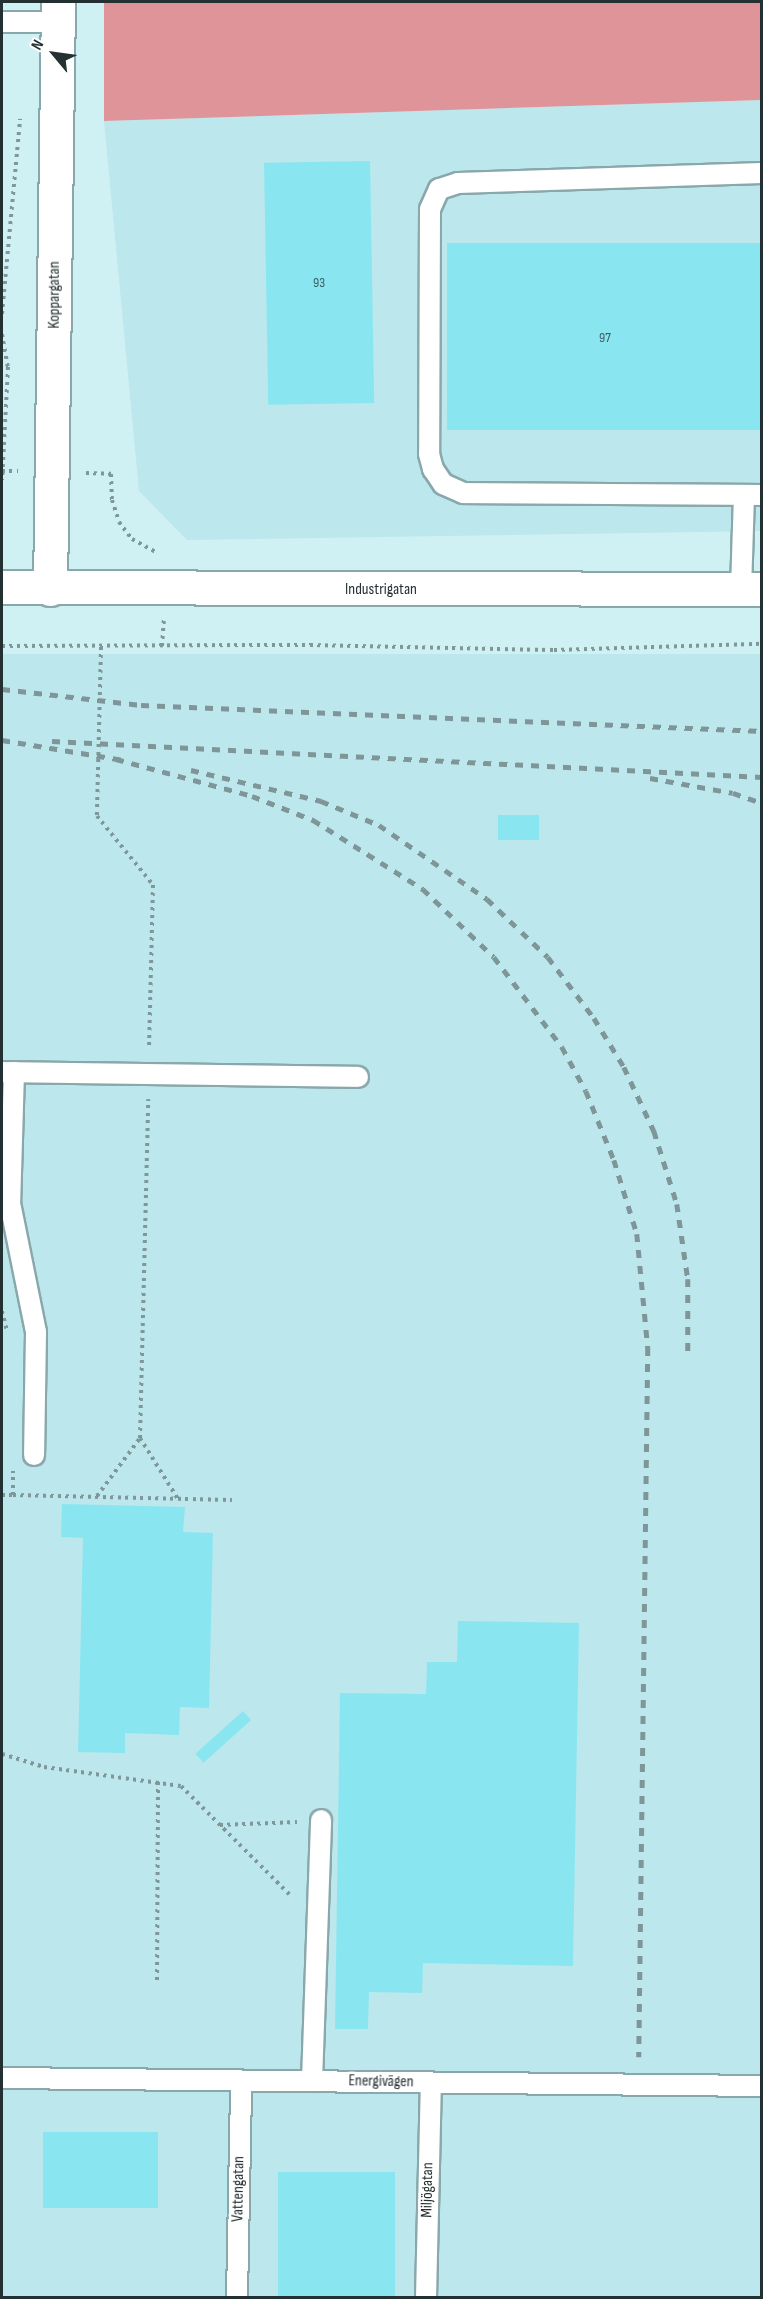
<!DOCTYPE html>
<meta charset="utf-8">
<style>
body{margin:0}
#map{position:relative;width:763px;height:2299px;overflow:hidden;background:#d0f1f4;font-family:"Sofia Sans Condensed",sans-serif}
div>[style]{position:absolute}
[style*='--x']{left:calc(var(--x)*1px);top:calc(var(--y)*1px);width:calc(var(--w)*1px);rotate:calc(var(--a)*1deg)}
.built>*{inset:0;background:#bce7ec;transform-origin:0 0}
.forest>*{inset:0;background:#de9498}
.building>*{inset:0;background:#89e6f0;transform-origin:0 0}
.path>*{height:4px;margin-top:-2px;transform-origin:0;background:repeating-linear-gradient(90deg,#7f9799 0 3px,transparent 0 7.5px)}
.roads{filter:drop-shadow(2px 0 #89a8ab) drop-shadow(-2px 0 #89a8ab) drop-shadow(0 2px #89a8ab) drop-shadow(0 -2px #89a8ab)}
.lane>*{height:20px;margin:-10px;padding:0 10px;transform-origin:10px;border-radius:10px;background:#fff}
.secondary>*{height:33px;margin:-16.5px;padding:0 16.5px;transform-origin:16.5px;border-radius:16.5px;background:#fff}
.rail>*{height:4.5px;margin-top:-2.25px;transform-origin:0;background:repeating-linear-gradient(90deg,#7f9699 0 8px,transparent 0 16px)}
span{translate:-50% -50%;white-space:nowrap;text-align:center;line-height:1.15;-webkit-text-stroke:5px #fff;paint-order:stroke}
.number-label{font-size:14px;color:#3d5e62}
.number-label span{-webkit-text-stroke-width:0}
.street-label{font-size:16px;color:#243132}
.frame{position:absolute;inset:0;border:3px solid #243132;pointer-events:none}
.north{position:absolute;left:24px;top:24px;width:60px;height:60px;-webkit-text-stroke:4px #fff;paint-order:stroke;rotate:299deg;font-size:16px;font-weight:700;line-height:24px;text-align:center;color:#243132}
.north::after{content:'';display:block;margin:auto;width:21px;height:27px;background:#243132;clip-path:polygon(50% 0,100% 100%,50% 72%,0 100%)}
</style>
<div id="map">
<div class="built">
<div style="clip-path:polygon(761px 100px,761px 531px,187px 540px,139px 491px,104px 121px)"></div>
<div style="left:761px;top:654px;width:1643px;height:759px;rotate:90deg"></div>
</div>
<div class="forest">
<div style="clip-path:polygon(104px 2px,761px 2px,761px 100px,104px 121px)"></div>
</div>
<div class="building">
<div style="left:370px;top:161px;width:242px;height:106px;rotate:89deg"></div>
<div style="left:762px;top:243px;width:187px;height:315px;rotate:90deg"></div>
<div style="left:498px;top:815px;width:41px;height:25px"></div>
<div style="clip-path:polygon(62px 1504px,185px 1507px,183px 1532px,213px 1533px,209px 1708px,180px 1707px,179px 1735px,125px 1733px,125px 1753px,78px 1752px,83px 1538px,61px 1537px)"></div>
<div style="clip-path:polygon(458px 1621px,579px 1623px,573px 1966px,423px 1963px,422px 1993px,369px 1992px,368px 2029px,335px 2029px,340px 1693px,426px 1694px,427px 1662px,457px 1662px)"></div>
<div style="left:243px;top:1711px;width:12px;height:64px;rotate:48deg"></div>
<div style="left:158px;top:2132px;width:76px;height:115px;rotate:90deg"></div>
<div style="left:278px;top:2172px;width:117px;height:126px"></div>
</div>
<div class="path">
<div style="--x:2;--y:314;--w:196;--a:-84.7"></div>
<div style="--x:2;--y:334;--w:34;--a:80"></div>
<div style="--x:8;--y:367;--w:113;--a:93"></div>
<div style="--x:2;--y:471;--w:16;--a:0"></div>
<div style="--x:86;--y:473;--w:25;--a:2"></div>
<div style="--x:111;--y:474;--w:26;--a:88"></div>
<div style="--x:112;--y:500;--w:23;--a:72"></div>
<div style="--x:119;--y:522;--w:21;--a:53"></div>
<div style="--x:132;--y:539;--w:26;--a:29"></div>
<div style="--x:2;--y:646;--w:308;--a:-0.2"></div>
<div style="--x:310;--y:645;--w:244;--a:1.2"></div>
<div style="--x:554;--y:650;--w:208;--a:-1.7"></div>
<div style="--x:162;--y:646;--w:26;--a:-86"></div>
<div style="--x:101;--y:647;--w:169;--a:91.4"></div>
<div style="--x:97;--y:816;--w:89;--a:50.9"></div>
<div style="--x:153;--y:885;--w:162;--a:91.4"></div>
<div style="--x:2;--y:1311;--w:21;--a:76"></div>
<div style="--x:140;--y:1438;--w:339;--a:-88.6"></div>
<div style="--x:2;--y:1495;--w:11;--a:0"></div>
<div style="--x:13;--y:1495;--w:24;--a:-90"></div>
<div style="--x:13;--y:1495;--w:219;--a:1.3"></div>
<div style="--x:97;--y:1496;--w:72;--a:-53.4"></div>
<div style="--x:140;--y:1438;--w:72;--a:58.1"></div>
<div style="--x:2;--y:1754;--w:44;--a:17.2"></div>
<div style="--x:44;--y:1767;--w:138;--a:7.9"></div>
<div style="--x:181;--y:1786;--w:157;--a:45"></div>
<div style="--x:220;--y:1825;--w:77;--a:-2.2"></div>
<div style="--x:157;--y:1980;--w:198;--a:-89.7"></div>
</div>
<div class="roads">
<div class="lane">
<div style="--x:2;--y:22;--w:56;--a:0"></div>
<div style="--x:762;--y:173;--w:304;--a:178.1"></div>
<div style="--x:458;--y:183;--w:20;--a:162"></div>
<div style="--x:439;--y:189;--w:22;--a:114"></div>
<div style="--x:430;--y:209;--w:245;--a:90.2"></div>
<div style="--x:429;--y:454;--w:16;--a:75"></div>
<div style="--x:433;--y:469;--w:18;--a:56"></div>
<div style="--x:443;--y:484;--w:22;--a:24"></div>
<div style="--x:463;--y:493;--w:299;--a:0.4"></div>
<div style="--x:741;--y:590;--w:95;--a:-88.2"></div>
<div style="--x:2;--y:1072;--w:356;--a:0.8"></div>
<div style="--x:14;--y:1072;--w:131;--a:91.7"></div>
<div style="--x:10;--y:1203;--w:132;--a:78.6"></div>
<div style="--x:36;--y:1332;--w:123;--a:90.9"></div>
<div style="--x:2;--y:2078;--w:760;--a:0.6"></div>
<div style="--x:312;--y:2081;--w:261;--a:-88"></div>
<div style="--x:237;--y:2298;--w:217;--a:-88.9"></div>
<div style="--x:426;--y:2298;--w:215;--a:-88.7"></div>
</div>
<div class="secondary">
<div style="--x:2;--y:587;--w:760;--a:0.15"></div>
<div style="--x:50;--y:589;--w:587;--a:-89.22"></div>
</div>
</div>
<div class="rail">
<div style="--x:2;--y:689;--w:140;--a:6.6"></div>
<div style="--x:141;--y:705;--w:622;--a:2.4"></div>
<div style="--x:2;--y:740;--w:123;--a:9.4"></div>
<div style="--x:52;--y:741;--w:711;--a:2.9"></div>
<div style="--x:116;--y:759;--w:141;--a:15.2"></div>
<div style="--x:252;--y:796;--w:66;--a:21.5"></div>
<div style="--x:313;--y:820;--w:130;--a:32.1"></div>
<div style="--x:423;--y:889;--w:98;--a:43.8"></div>
<div style="--x:494;--y:957;--w:113;--a:52.9"></div>
<div style="--x:562;--y:1047;--w:50;--a:61.4"></div>
<div style="--x:586;--y:1091;--w:74;--a:67.9"></div>
<div style="--x:614;--y:1160;--w:77;--a:72.7"></div>
<div style="--x:637;--y:1234;--w:115;--a:84.5"></div>
<div style="--x:648;--y:1348;--w:709;--a:90.73"></div>
<div style="--x:191;--y:770;--w:134;--a:13.4"></div>
<div style="--x:321;--y:801;--w:63;--a:22.5"></div>
<div style="--x:379;--y:825;--w:131;--a:34.4"></div>
<div style="--x:487;--y:899;--w:84;--a:43.6"></div>
<div style="--x:548;--y:957;--w:76;--a:53"></div>
<div style="--x:594;--y:1018;--w:57;--a:58.5"></div>
<div style="--x:624;--y:1067;--w:71;--a:64.9"></div>
<div style="--x:654;--y:1131;--w:77;--a:72.5"></div>
<div style="--x:677;--y:1204;--w:76;--a:81.7"></div>
<div style="--x:688;--y:1279;--w:74;--a:90"></div>
<div style="--x:650;--y:778;--w:84;--a:10.2"></div>
<div style="--x:733;--y:793;--w:31;--a:19"></div>
</div>
<div class="number-label">
<span style="left:319px;top:283px">93</span>
<span style="left:605px;top:338px">97</span>
</div>
<div class="street-label">
<span style="left:55px;top:295px;rotate:-90deg">Koppargatan</span>
<span style="left:381px;top:590px">Industrigatan</span>
<span style="left:381px;top:2082px;rotate:1deg">Energivägen</span>
<span style="left:239px;top:2189px;rotate:-89deg">Vattengatan</span>
<span style="left:428px;top:2190px;rotate:-89deg">Miljögatan</span>
</div>
<div class="frame"></div>
<div class="north">N</div>
</div>
